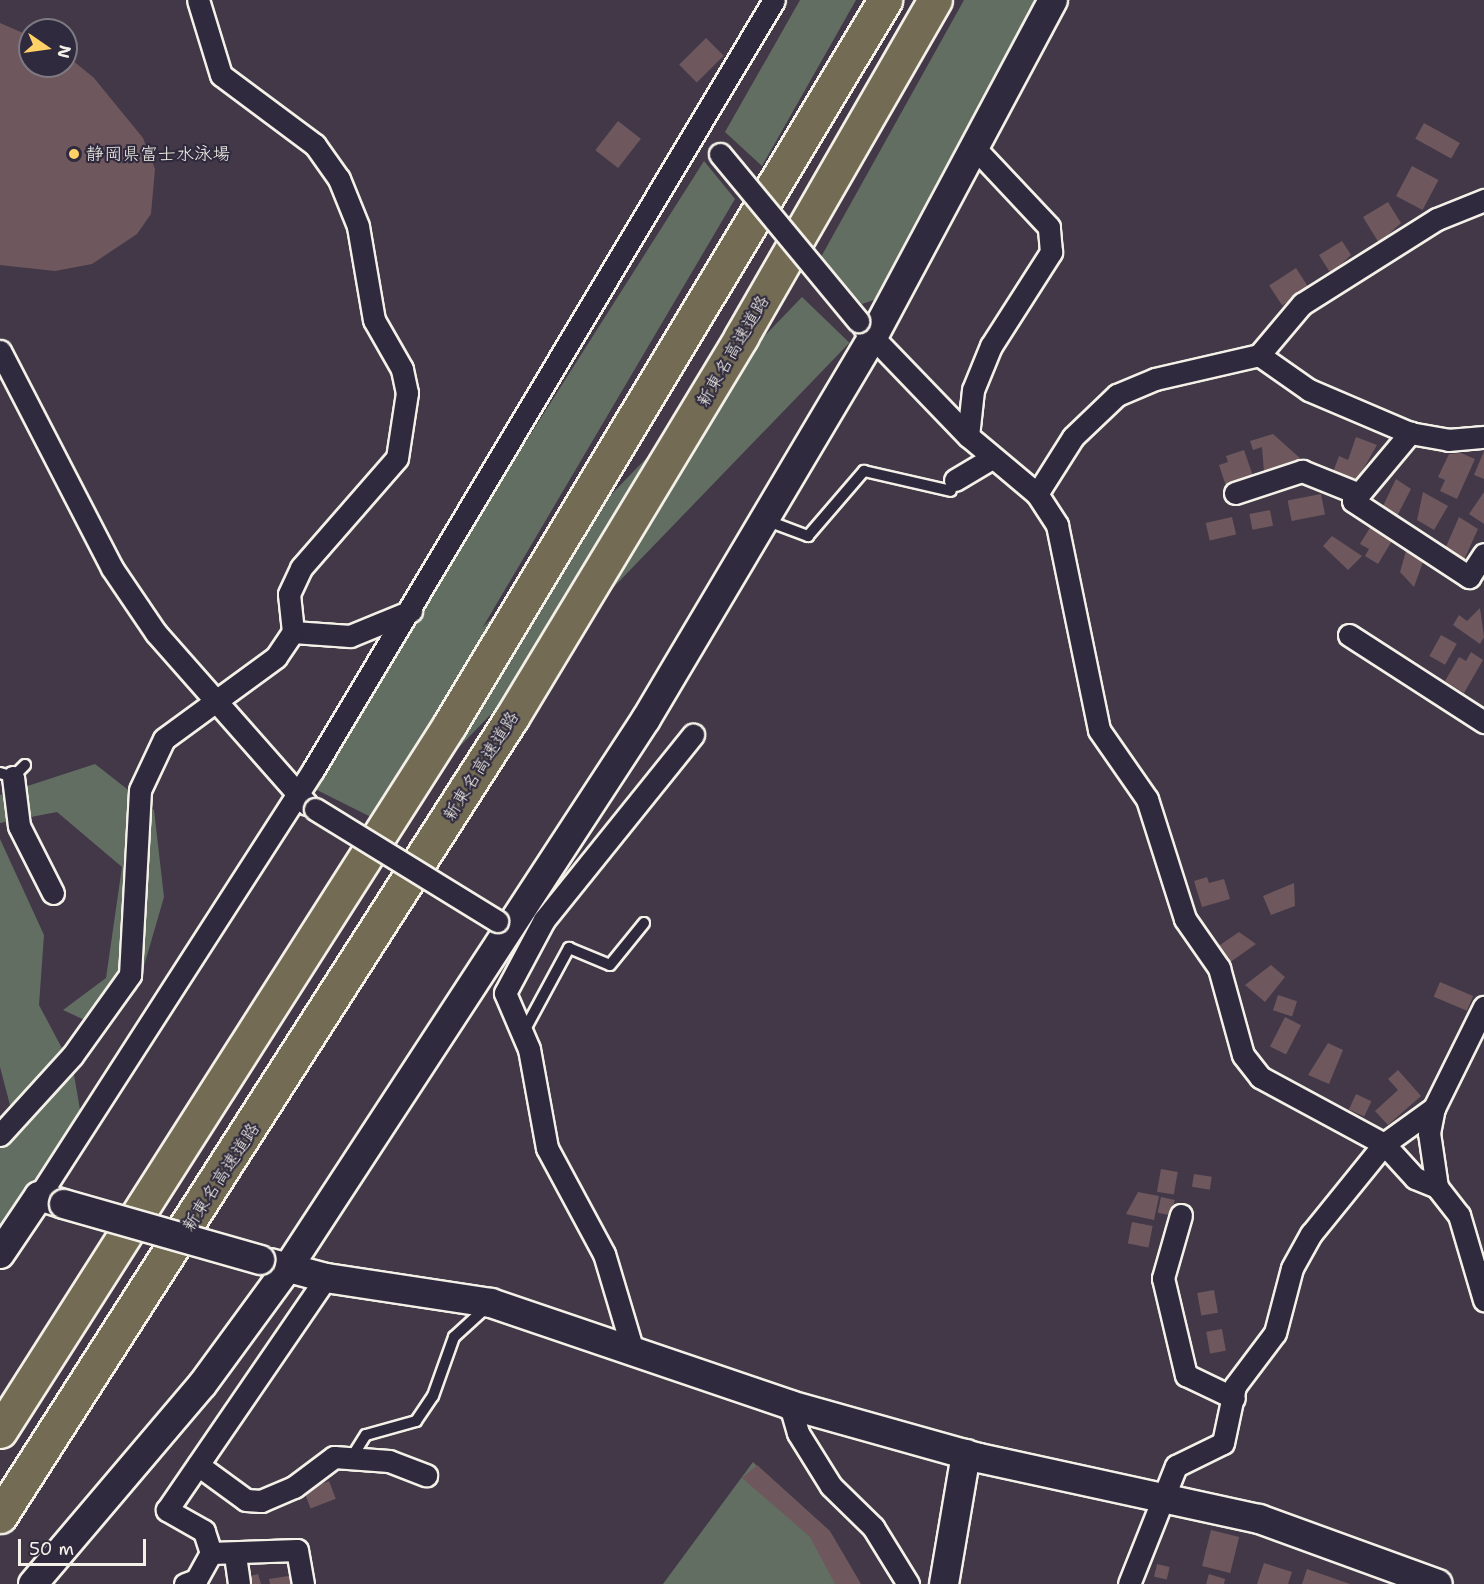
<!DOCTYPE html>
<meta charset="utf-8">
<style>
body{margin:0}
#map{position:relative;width:1484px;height:1584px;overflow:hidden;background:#423847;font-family:"Shantell Sans","Klee One",sans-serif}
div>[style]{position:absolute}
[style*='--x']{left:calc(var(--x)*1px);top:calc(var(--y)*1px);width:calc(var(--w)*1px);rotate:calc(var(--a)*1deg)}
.green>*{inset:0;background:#636e63;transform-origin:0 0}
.building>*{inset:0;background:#6e585d;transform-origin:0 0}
.roads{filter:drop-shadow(2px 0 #f4f1e8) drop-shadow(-2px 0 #f4f1e8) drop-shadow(0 2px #f4f1e8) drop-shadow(0 -2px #f4f1e8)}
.lane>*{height:10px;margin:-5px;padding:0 5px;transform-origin:5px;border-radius:5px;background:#2f2a3d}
.street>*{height:21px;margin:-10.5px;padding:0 10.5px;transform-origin:10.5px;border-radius:10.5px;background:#2f2a3d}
.secondary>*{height:28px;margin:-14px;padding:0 14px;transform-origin:14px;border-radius:14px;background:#2f2a3d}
.highway>*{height:33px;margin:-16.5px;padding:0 16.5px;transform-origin:16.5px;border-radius:16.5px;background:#746b55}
.bridges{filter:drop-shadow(2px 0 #f4f1e8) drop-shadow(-2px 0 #f4f1e8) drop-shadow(0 2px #f4f1e8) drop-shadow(0 -2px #f4f1e8)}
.street-bridge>*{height:21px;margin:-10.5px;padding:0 10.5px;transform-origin:10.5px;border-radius:10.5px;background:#2f2a3d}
.secondary-bridge>*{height:28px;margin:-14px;padding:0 14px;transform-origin:14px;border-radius:14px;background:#2f2a3d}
.dots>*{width:16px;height:16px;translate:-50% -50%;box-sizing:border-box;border:3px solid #2f2a3d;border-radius:50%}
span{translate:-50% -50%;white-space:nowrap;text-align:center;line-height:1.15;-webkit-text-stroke:4.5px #2f2a3d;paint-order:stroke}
.poi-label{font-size:18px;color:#f4f1e8}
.left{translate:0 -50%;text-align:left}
.street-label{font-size:18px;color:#f4f1e8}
.north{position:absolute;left:18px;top:18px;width:60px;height:60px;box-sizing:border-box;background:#2f2a3d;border:2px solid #7e7a81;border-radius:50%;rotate:103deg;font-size:16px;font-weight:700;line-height:24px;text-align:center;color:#f4f1e8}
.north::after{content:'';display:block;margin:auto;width:21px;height:27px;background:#ffd166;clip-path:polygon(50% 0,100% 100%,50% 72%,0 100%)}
.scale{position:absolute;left:18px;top:1539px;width:128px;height:27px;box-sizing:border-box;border:3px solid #f4f1e8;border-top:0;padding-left:8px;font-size:18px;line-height:21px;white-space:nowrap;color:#f4f1e8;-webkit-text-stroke:4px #2f2a3d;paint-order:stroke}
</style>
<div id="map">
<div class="green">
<div style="clip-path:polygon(800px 0,856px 0,762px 166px,725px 132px)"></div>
<div style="clip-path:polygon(964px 0,1045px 0,877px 299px,862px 304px,821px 257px)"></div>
<div style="clip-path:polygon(704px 161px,735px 199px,371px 817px,315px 789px,506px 473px)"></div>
<div style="left:802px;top:297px;width:66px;height:672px;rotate:44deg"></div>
<div style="clip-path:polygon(95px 764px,154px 810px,164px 897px,137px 990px,104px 1029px,63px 1010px,106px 978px,122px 867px,57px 812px,0 823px,0 795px)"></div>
<div style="clip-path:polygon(0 839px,44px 935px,39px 1005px,73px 1069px,83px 1127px,0 1239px,0 1142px,16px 1128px,0 1067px)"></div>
<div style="clip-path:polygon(753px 1462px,834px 1543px,854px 1584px,663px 1584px)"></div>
</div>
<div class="building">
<div style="clip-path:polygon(0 23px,30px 36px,30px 66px,66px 66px,66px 55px,94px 78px,143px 138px,155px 169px,151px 214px,137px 234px,92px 264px,55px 271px,0 265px)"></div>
<div style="left:706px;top:38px;width:25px;height:38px;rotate:45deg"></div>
<div style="left:618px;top:121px;width:29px;height:37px;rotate:38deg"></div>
<div style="left:1424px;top:123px;width:41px;height:18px;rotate:29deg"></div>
<div style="left:1412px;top:166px;width:30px;height:34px;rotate:28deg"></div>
<div style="clip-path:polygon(1388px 202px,1401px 223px,1379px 243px,1363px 217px)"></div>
<div style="clip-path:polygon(1342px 241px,1351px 255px,1331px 274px,1319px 255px)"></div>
<div style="left:1296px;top:268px;width:24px;height:32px;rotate:57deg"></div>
<div style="clip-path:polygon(1273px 434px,1301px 459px,1264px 472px,1262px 447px,1253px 450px,1250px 441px)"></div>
<div style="clip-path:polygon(1356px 437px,1377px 445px,1357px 480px,1333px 472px,1339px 456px,1348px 460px)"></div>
<div style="clip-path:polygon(1244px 450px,1253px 476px,1226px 486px,1219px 465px,1228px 462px,1226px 456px)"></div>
<div style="clip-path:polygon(1484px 451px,1484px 479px,1474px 475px)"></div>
<div style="clip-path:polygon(1461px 453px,1475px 459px,1457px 499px,1440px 491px,1445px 480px,1438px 477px,1449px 454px)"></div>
<div style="clip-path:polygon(1396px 479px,1411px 489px,1396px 518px,1382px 508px)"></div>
<div style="clip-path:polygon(1423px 492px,1448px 506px,1434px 530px,1417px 520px)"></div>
<div style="clip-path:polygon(1484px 492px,1484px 524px,1469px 514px)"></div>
<div style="left:1321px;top:494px;width:21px;height:34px;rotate:79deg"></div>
<div style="left:1270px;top:510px;width:16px;height:21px;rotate:79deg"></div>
<div style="left:1232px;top:517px;width:18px;height:27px;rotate:77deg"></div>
<div style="clip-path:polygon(1459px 517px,1478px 529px,1464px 560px,1445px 549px)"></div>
<div style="clip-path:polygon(1371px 526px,1393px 539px,1378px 564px,1365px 556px,1369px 549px,1360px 544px)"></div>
<div style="clip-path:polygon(1332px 536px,1362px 556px,1348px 570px,1323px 546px)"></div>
<div style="clip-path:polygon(1406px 551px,1423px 562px,1414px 587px,1400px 572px)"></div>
<div style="clip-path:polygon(1480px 608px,1484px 637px,1480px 644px,1453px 625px,1459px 615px,1467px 621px)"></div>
<div style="left:1441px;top:635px;width:18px;height:24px;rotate:29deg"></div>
<div style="clip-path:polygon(1471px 652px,1483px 660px,1464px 693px,1445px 681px,1459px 657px,1466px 661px)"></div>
<div style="clip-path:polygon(1207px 877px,1209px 883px,1224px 879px,1230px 899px,1202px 907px,1194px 881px)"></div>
<div style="clip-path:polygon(1294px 883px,1295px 906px,1271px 915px,1263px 896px)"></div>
<div style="clip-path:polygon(1239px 932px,1256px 944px,1229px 963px,1217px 947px)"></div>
<div style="clip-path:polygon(1271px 965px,1285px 977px,1265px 1002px,1245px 985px)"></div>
<div style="left:1440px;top:982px;width:36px;height:16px;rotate:23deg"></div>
<div style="left:1278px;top:995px;width:20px;height:16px;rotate:18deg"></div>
<div style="left:1285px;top:1017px;width:18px;height:33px;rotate:27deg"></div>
<div style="clip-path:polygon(1328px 1043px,1343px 1050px,1329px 1084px,1308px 1075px)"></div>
<div style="clip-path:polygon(1398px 1070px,1421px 1096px,1388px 1125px,1375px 1111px,1398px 1090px,1388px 1079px)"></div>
<div style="left:1356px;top:1094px;width:17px;height:17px;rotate:25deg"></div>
<div style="left:1161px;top:1169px;width:17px;height:23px;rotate:10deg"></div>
<div style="left:1194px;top:1174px;width:18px;height:13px;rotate:9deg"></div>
<div style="clip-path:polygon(1138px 1192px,1159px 1196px,1154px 1220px,1126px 1214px)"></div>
<div style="left:1161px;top:1197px;width:14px;height:16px;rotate:12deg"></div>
<div style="left:1132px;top:1222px;width:21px;height:22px;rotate:11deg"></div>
<div style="left:1214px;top:1290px;width:23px;height:17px;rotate:80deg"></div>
<div style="left:1222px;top:1329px;width:22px;height:16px;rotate:80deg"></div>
<div style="clip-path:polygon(757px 1465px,830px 1531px,861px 1584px,835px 1584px,810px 1537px,742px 1478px)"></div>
<div style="left:329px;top:1481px;width:19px;height:27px;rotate:69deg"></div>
<div style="left:1211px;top:1530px;width:29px;height:37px;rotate:14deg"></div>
<div style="clip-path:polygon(1264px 1563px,1292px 1572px,1288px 1584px,1257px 1584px)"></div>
<div style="left:1157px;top:1564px;width:13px;height:13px;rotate:13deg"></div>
<div style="clip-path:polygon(1307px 1569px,1350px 1584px,1302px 1584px)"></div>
<div style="clip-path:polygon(258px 1574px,261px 1584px,247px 1584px,246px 1577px)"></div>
<div style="clip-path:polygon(1209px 1574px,1225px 1579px,1224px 1584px,1206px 1584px)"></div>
<div style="clip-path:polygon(295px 1575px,297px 1584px,270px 1584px,269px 1579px)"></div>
</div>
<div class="roads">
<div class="lane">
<div style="--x:768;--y:521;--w:43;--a:20.6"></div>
<div style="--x:808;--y:536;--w:86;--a:-49.3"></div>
<div style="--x:864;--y:471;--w:89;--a:12.9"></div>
<div style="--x:0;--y:773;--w:14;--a:17"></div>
<div style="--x:13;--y:777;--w:17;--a:-45"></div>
<div style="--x:523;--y:1033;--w:97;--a:-61.6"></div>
<div style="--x:569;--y:948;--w:44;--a:22.5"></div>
<div style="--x:610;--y:965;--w:54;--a:-51"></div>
<div style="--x:352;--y:1457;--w:26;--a:-58"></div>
<div style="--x:366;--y:1435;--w:52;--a:-15.6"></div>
<div style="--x:416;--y:1421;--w:30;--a:-56"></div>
<div style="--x:433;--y:1396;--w:63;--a:-70.4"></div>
<div style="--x:454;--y:1337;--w:46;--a:-42.4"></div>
</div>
<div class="street">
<div style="--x:864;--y:328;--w:150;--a:46.1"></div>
<div style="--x:968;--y:436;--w:90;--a:40"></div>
<div style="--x:1037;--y:494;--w:37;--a:57"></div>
<div style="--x:1057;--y:525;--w:209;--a:78.4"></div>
<div style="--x:1099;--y:730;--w:84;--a:55.2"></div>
<div style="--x:1147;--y:799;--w:126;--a:72.4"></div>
<div style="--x:1185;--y:919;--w:60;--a:55.2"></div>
<div style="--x:1219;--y:968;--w:90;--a:74.6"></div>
<div style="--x:1243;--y:1055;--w:28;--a:52"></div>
<div style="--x:1260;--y:1077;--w:141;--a:28.4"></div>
<div style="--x:1384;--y:1144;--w:46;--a:47.6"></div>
<div style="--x:1415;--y:1178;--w:24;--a:22"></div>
<div style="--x:1437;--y:1187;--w:36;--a:52"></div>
<div style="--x:1459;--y:1215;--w:89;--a:73.6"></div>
<div style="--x:0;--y:351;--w:244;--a:62.7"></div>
<div style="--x:112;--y:568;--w:78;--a:55.9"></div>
<div style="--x:156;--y:633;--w:228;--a:48.6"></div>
<div style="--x:1259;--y:355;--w:61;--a:35"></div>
<div style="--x:1309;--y:390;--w:110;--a:23.1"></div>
<div style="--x:1410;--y:433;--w:39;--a:10"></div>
<div style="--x:1448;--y:440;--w:36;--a:-5"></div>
<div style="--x:968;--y:436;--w:46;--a:-83.8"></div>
<div style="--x:973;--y:390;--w:48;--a:-67.8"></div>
<div style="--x:991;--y:346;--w:112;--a:-57.4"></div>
<div style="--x:1051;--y:252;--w:25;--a:-95"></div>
<div style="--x:1049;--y:227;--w:110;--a:-133.2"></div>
<div style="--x:955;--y:480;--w:43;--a:-30.7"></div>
<div style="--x:1235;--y:493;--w:71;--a:-18.2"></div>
<div style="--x:1302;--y:471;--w:61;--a:22"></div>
<div style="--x:1359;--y:494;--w:9;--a:131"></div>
<div style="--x:1353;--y:501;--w:139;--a:33.2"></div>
<div style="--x:1469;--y:577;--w:27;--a:-57"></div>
<div style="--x:1037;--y:494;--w:67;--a:-57.7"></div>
<div style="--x:1073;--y:437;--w:61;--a:-43.7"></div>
<div style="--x:1117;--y:395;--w:41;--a:-22.8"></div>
<div style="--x:1155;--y:379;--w:107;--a:-13"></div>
<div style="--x:1259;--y:355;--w:67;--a:-49.9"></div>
<div style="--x:1302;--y:304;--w:160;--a:-32.2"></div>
<div style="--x:1437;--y:219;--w:51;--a:-22"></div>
<div style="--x:1359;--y:494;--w:80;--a:-50.1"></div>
<div style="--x:293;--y:632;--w:57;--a:4"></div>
<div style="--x:350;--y:636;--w:66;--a:-22.3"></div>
<div style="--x:1349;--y:635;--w:161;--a:32.8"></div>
<div style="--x:13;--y:777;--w:49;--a:83"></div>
<div style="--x:19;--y:826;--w:75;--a:63.1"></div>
<div style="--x:0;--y:1135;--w:107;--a:-47.7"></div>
<div style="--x:72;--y:1056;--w:100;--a:-54.4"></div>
<div style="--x:130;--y:975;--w:185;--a:-86.9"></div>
<div style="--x:140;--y:790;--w:56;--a:-64.8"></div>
<div style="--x:164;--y:739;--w:139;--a:-36.2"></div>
<div style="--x:276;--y:657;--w:30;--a:-56"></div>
<div style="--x:293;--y:632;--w:38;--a:-96"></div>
<div style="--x:289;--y:594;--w:29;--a:-65"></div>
<div style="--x:301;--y:568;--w:146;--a:-48.9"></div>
<div style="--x:397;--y:458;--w:66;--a:-81.3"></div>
<div style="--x:407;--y:393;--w:25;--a:-102"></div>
<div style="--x:402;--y:369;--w:56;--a:-119.7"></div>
<div style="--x:374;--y:320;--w:95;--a:-99.7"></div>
<div style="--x:358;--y:226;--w:51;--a:-112"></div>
<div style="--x:339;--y:179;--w:42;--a:-125.2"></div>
<div style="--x:315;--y:145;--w:117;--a:-143.3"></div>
<div style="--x:221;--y:75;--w:78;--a:-107"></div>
<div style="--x:1437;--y:1187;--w:55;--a:-98.4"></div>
<div style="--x:1429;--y:1133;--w:25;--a:-79"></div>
<div style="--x:1434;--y:1108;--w:113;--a:-63.7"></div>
<div style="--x:39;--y:1196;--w:507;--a:-57.25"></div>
<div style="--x:313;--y:770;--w:897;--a:-59.09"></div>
<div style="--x:1181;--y:1215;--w:66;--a:105.9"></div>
<div style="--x:1163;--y:1278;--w:100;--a:76.7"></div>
<div style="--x:1186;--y:1375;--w:53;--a:25.6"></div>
<div style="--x:633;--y:1351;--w:101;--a:-106.6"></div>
<div style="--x:604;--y:1254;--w:120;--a:-118.3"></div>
<div style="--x:547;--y:1148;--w:101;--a:-100.3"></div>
<div style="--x:529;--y:1049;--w:61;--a:-113.2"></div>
<div style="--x:505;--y:993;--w:83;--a:-61.9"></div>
<div style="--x:544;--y:920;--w:238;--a:-51.2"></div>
<div style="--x:790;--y:1405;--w:29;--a:74"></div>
<div style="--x:798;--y:1433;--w:62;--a:58.1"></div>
<div style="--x:831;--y:1486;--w:59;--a:44.3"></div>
<div style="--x:873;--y:1527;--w:67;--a:58.4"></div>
<div style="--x:198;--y:1465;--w:59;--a:36.1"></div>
<div style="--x:246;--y:1500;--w:15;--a:4"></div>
<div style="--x:261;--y:1501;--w:36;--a:-23"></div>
<div style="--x:294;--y:1487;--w:50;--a:-36.9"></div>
<div style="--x:334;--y:1457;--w:55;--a:4.2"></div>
<div style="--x:389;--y:1461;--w:40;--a:21"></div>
<div style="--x:211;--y:1553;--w:86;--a:-2"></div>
<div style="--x:297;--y:1550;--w:35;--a:80"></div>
<div style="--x:235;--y:1555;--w:29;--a:82"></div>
<div style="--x:185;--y:1584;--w:12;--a:-20"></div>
<div style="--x:196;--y:1580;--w:31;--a:-61"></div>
<div style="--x:211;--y:1553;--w:23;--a:-108"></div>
<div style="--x:204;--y:1531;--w:43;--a:-150.4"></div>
<div style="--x:167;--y:1510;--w:281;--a:-55.6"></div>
<div style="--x:1129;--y:1584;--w:127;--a:-68.3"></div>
<div style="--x:1176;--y:1466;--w:52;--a:-26.1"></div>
<div style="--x:1223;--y:1443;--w:58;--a:-78.1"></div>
<div style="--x:1235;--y:1386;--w:66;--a:-53"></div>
<div style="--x:1275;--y:1333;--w:67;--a:-75.3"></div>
<div style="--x:1292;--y:1268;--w:39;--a:-61"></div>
<div style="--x:1311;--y:1234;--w:116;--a:-51"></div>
<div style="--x:1384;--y:1144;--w:62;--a:-35.8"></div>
</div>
<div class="secondary">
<div style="--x:0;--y:1254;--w:70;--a:-56.1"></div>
<div style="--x:39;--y:1196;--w:26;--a:18"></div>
<div style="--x:270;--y:1263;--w:58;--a:15"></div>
<div style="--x:326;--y:1278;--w:167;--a:8.6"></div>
<div style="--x:491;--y:1303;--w:316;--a:18.8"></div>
<div style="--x:790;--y:1405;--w:196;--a:15.7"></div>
<div style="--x:979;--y:1458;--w:287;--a:12.3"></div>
<div style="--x:1259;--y:1519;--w:190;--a:20"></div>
<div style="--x:33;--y:1584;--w:261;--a:-49.7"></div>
<div style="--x:202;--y:1385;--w:144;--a:-53.8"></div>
<div style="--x:287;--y:1269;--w:657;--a:-56.87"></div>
<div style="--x:646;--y:719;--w:442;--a:-59.3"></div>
<div style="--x:872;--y:339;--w:384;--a:-61.9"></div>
<div style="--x:944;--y:1584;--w:132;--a:-80.4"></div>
</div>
<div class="highway">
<div style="--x:0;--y:1431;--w:838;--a:-57.52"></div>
<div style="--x:450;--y:724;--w:845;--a:-59"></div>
<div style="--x:0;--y:1516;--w:949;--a:-57.35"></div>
<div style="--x:512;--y:717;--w:444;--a:-58.9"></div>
<div style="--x:741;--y:337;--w:389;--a:-60.1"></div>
</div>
</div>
<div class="bridges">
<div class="street-bridge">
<div style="--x:720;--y:154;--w:217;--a:50.4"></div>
<div style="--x:315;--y:809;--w:214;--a:31.6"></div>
</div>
<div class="secondary-bridge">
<div style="--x:64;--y:1204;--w:204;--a:15.9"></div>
</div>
</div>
<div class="dots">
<div style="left:74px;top:154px;background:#ffd166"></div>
</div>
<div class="poi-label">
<span class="left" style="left:86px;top:154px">静岡県富士水泳場</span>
</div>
<div class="street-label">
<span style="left:733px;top:351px;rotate:-60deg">新東名高速道路</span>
<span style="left:481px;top:766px;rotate:-58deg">新東名高速道路</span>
<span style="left:221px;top:1177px;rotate:-57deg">新東名高速道路</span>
</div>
<div class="north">N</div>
<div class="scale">50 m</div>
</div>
